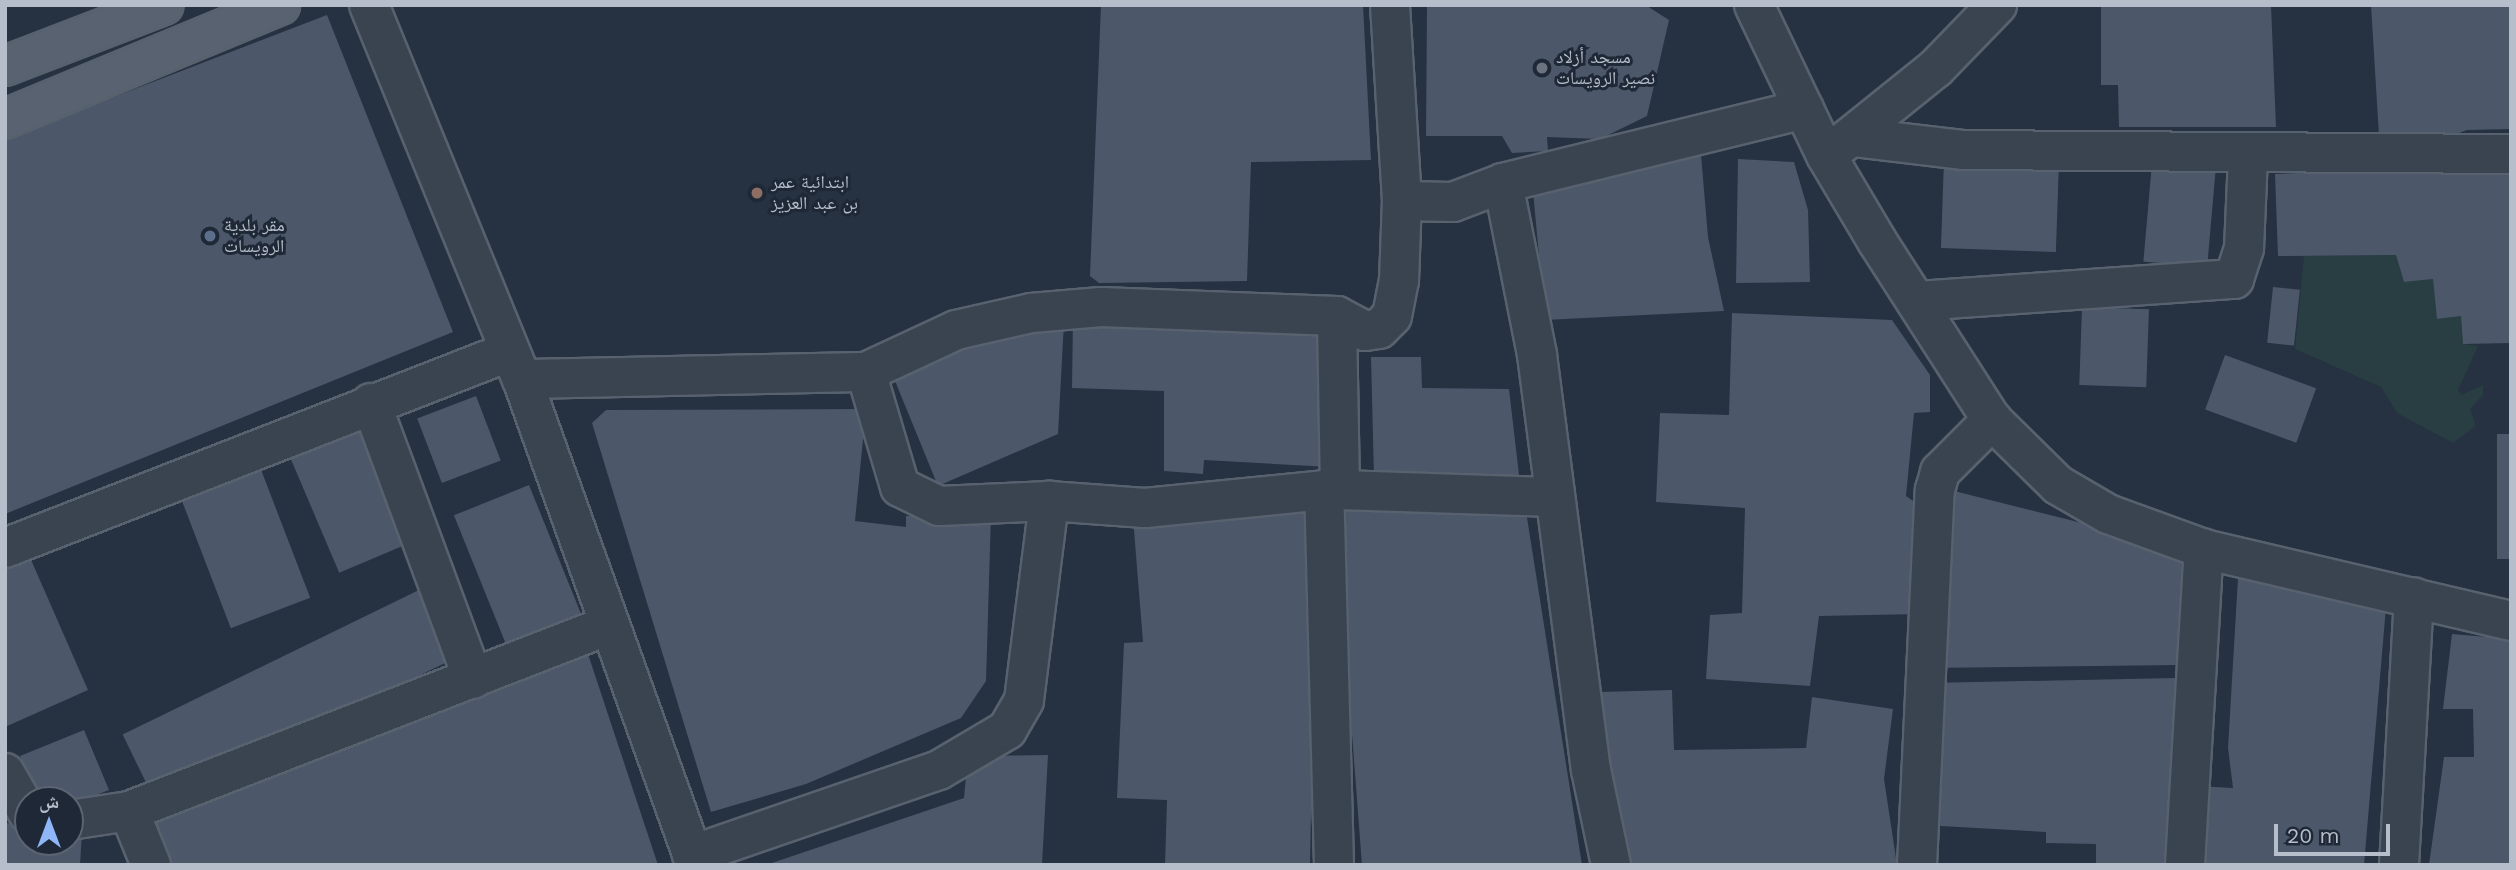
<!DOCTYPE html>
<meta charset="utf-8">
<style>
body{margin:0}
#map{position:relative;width:2516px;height:870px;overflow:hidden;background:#263141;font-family:"Work Sans","Noto Naskh Arabic",sans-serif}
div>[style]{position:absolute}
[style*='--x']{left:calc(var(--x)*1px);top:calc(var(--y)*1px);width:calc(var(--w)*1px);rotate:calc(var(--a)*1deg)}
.green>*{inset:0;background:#283e42}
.building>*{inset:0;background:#4c586a;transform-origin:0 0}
.roads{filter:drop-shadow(2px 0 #58616e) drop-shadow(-2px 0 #58616e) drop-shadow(0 2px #58616e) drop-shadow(0 -2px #58616e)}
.minor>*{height:38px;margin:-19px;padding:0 19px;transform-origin:19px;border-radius:19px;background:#3a4350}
.major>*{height:38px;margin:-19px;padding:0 19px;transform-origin:19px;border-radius:19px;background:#586270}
.dots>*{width:19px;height:19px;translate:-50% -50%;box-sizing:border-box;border:4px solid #1f2836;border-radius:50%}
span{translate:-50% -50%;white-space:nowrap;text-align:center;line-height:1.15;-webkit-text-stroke:6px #1f2836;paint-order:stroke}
.poi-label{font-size:18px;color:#b7becb}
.left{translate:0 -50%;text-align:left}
.frame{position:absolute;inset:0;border:7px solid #b7becb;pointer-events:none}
.north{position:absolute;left:14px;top:786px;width:70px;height:70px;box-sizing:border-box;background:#1f2836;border:2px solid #5c6472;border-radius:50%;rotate:0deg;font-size:19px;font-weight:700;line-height:28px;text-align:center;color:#b7becb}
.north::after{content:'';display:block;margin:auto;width:24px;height:32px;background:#8fb6f8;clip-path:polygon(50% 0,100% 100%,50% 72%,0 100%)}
.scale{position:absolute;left:2274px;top:824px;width:116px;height:32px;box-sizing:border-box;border:4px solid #b7becb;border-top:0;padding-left:9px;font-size:21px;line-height:24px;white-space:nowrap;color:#b7becb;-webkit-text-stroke:5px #1f2836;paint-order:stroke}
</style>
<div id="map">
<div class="green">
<div style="clip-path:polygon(2396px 255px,2404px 282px,2433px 279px,2438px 319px,2461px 316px,2463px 344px,2478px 346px,2458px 390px,2462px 395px,2483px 385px,2483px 395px,2470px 409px,2476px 426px,2453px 443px,2397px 413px,2381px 387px,2295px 349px,2304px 256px)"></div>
</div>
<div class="building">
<div style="clip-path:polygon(1101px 5px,1363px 5px,1371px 160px,1251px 162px,1247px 281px,1099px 283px,1090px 276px)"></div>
<div style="clip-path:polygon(1427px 5px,1647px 6px,1669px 20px,1647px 116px,1600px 139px,1547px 137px,1548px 151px,1512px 153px,1502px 136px,1426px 136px)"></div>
<div style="clip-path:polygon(2101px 5px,2271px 5px,2276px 127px,2119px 127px,2118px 85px,2101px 85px)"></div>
<div style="clip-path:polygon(2371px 5px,2511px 5px,2511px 129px,2467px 130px,2433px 143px,2379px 136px)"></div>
<div style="clip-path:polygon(327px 15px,453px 332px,5px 514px,5px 139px)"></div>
<div style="clip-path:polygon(1700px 143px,1708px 237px,1724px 311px,1545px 320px,1533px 191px,1552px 191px)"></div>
<div style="clip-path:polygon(1738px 159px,1794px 162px,1808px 210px,1810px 282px,1736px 283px)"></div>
<div style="left:1944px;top:160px;width:115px;height:88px;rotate:2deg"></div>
<div style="left:2152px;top:163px;width:64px;height:99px;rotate:5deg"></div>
<div style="clip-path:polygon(2511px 165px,2511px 343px,2463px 344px,2461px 316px,2437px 319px,2433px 279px,2404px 282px,2396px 255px,2278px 256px,2275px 174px)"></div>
<div style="left:2273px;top:287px;width:27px;height:56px;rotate:6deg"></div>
<div style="left:2082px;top:307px;width:67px;height:78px;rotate:2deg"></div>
<div style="clip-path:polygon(1732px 313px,1892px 320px,1930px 375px,1930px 412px,1914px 413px,1906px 496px,1926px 510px,1919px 614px,1819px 616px,1810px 686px,1706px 679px,1710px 615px,1742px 613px,1745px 508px,1656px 502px,1660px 413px,1729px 415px)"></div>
<div style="clip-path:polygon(1073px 317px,1327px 326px,1330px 467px,1204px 460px,1203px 474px,1164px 471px,1164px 391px,1072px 388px)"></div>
<div style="clip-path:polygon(1039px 319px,1064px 322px,1058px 434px,938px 486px,893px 376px)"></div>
<div style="left:2225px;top:355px;width:97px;height:58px;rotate:20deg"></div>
<div style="clip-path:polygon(1371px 357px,1421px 357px,1422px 388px,1509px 389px,1521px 492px,1374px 478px)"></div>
<div style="left:476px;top:396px;width:69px;height:63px;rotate:69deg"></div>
<div style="clip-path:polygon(866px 409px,855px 521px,906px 527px,906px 516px,991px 515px,986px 681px,961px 718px,806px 784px,711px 812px,592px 423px,606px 410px)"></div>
<div style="left:353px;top:416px;width:139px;height:74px;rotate:67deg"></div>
<div style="left:2497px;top:434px;width:14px;height:125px"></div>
<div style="left:255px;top:454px;width:154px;height:85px;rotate:69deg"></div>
<div style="left:529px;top:485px;width:138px;height:81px;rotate:68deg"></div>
<div style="clip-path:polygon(1946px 489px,2182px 548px,2179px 665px,1927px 668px)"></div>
<div style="clip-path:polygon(1334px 497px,1525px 505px,1582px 865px,1362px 865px)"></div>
<div style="clip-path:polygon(1317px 501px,1310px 865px,1165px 865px,1167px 800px,1117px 798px,1124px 643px,1143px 642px,1133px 518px)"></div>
<div style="clip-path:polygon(25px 546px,88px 690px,5px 727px,5px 555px)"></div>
<div style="clip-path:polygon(2238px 578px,2386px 607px,2364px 865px,2191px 865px,2196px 786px,2233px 788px,2228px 748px)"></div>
<div style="left:421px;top:589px;width:77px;height:332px;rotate:64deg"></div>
<div style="clip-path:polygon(2452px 634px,2511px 639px,2511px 865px,2429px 865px,2444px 757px,2474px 757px,2473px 709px,2443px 709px)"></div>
<div style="clip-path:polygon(583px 639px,658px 865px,169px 865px,147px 810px)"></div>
<div style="clip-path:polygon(2176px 678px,2173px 865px,2096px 865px,2096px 844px,2046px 843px,2046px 832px,1923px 825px,1928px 683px)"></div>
<div style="clip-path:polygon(1672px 690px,1674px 750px,1806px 748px,1812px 697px,1893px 709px,1884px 779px,1897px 865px,1629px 865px,1599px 751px,1600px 692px)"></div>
<div style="clip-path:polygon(84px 730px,109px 790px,70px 805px,70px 800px,39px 796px,20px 756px)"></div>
<div style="clip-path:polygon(1048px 755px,1042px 865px,766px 865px,964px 798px,968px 756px)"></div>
<div style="clip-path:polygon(5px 823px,28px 825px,28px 842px,70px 842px,70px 830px,82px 832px,80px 865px,5px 865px)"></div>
</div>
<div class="roads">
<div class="minor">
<div style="--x:369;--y:5;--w:404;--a:67.8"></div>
<div style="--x:522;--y:379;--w:516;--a:70.3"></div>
<div style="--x:1390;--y:5;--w:196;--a:86.5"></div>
<div style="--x:1754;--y:5;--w:166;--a:64.4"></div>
<div style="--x:1826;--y:155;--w:100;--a:59.3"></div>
<div style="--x:1877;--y:241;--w:213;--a:57.3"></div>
<div style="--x:1992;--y:420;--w:93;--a:44.6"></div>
<div style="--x:2058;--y:485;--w:58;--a:30.1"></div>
<div style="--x:2108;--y:514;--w:102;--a:20"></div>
<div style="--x:2204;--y:549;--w:315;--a:13.2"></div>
<div style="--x:1853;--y:137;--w:112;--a:6.7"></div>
<div style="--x:1964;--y:150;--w:547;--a:0.42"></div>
<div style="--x:1839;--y:146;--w:124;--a:-38.8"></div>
<div style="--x:1936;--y:68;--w:88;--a:-45.9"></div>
<div style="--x:1503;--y:183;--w:175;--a:78.8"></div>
<div style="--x:1537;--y:355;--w:418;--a:82.6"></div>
<div style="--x:1591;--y:770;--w:97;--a:78.1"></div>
<div style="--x:1918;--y:301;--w:317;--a:-4"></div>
<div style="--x:2234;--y:279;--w:33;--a:-72"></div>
<div style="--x:2244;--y:248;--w:92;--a:-87.5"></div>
<div style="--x:866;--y:372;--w:120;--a:73.5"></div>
<div style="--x:900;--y:487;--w:43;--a:26"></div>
<div style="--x:939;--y:506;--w:110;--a:-2.6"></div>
<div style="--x:1049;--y:501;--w:96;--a:4.2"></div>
<div style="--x:1145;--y:508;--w:180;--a:-5.7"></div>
<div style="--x:522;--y:379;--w:344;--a:-1.2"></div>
<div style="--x:866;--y:372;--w:99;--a:-25"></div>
<div style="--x:956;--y:330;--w:77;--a:-12.8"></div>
<div style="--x:1031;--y:313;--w:70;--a:-4.9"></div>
<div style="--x:1101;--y:307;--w:236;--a:2.2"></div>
<div style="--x:1337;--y:316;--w:32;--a:28"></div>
<div style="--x:1365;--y:331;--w:14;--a:-8"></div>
<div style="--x:1379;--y:329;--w:18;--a:-45"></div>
<div style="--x:1392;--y:316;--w:36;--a:-79"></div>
<div style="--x:1399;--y:281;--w:80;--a:-87.9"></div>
<div style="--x:1402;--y:201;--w:51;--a:1.1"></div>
<div style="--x:1453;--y:202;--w:53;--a:-20.8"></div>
<div style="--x:1503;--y:183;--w:310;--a:-13.8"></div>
<div style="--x:371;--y:403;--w:294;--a:69.7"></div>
<div style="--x:1340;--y:490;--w:215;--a:1.9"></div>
<div style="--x:5;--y:548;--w:540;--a:-21.29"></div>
<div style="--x:5;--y:773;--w:46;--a:60.1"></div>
<div style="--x:129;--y:811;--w:58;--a:67.8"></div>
<div style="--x:70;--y:820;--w:60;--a:-8.7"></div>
<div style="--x:129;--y:811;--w:515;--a:-21.18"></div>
<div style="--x:692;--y:855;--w:261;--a:-19"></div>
<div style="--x:939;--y:770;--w:79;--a:-30.5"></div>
<div style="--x:1007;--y:730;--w:34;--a:-60"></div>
<div style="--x:1024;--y:700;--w:201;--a:-82.8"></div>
<div style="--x:1334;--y:865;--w:375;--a:-91.5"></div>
<div style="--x:1324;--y:490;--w:16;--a:0"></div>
<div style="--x:1340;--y:490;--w:174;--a:-91"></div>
<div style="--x:1917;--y:865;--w:375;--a:-87.3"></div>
<div style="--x:1935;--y:490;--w:19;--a:-74"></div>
<div style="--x:1940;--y:472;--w:74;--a:-45"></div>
<div style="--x:2185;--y:865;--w:317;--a:-86.6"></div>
<div style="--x:2399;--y:865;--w:268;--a:-86.8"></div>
</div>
<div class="major">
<div style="--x:5;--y:66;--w:170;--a:-21"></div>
<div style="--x:5;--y:119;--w:298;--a:-22.5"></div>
</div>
</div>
<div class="dots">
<div style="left:1542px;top:68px;background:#6b7280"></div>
<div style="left:757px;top:193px;background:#8d6e63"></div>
<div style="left:210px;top:236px;background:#5c6f8a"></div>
</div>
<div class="poi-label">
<span class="left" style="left:1556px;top:68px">مسجد أزلاد<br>نصير الرويسات</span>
<span class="left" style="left:771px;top:193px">ابتدائية عمر<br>بن عبد العزيز</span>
<span class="left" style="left:224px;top:236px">مقر بلدية<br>الرويسات</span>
</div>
<div class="frame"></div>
<div class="north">ش</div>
<div class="scale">20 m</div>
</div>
